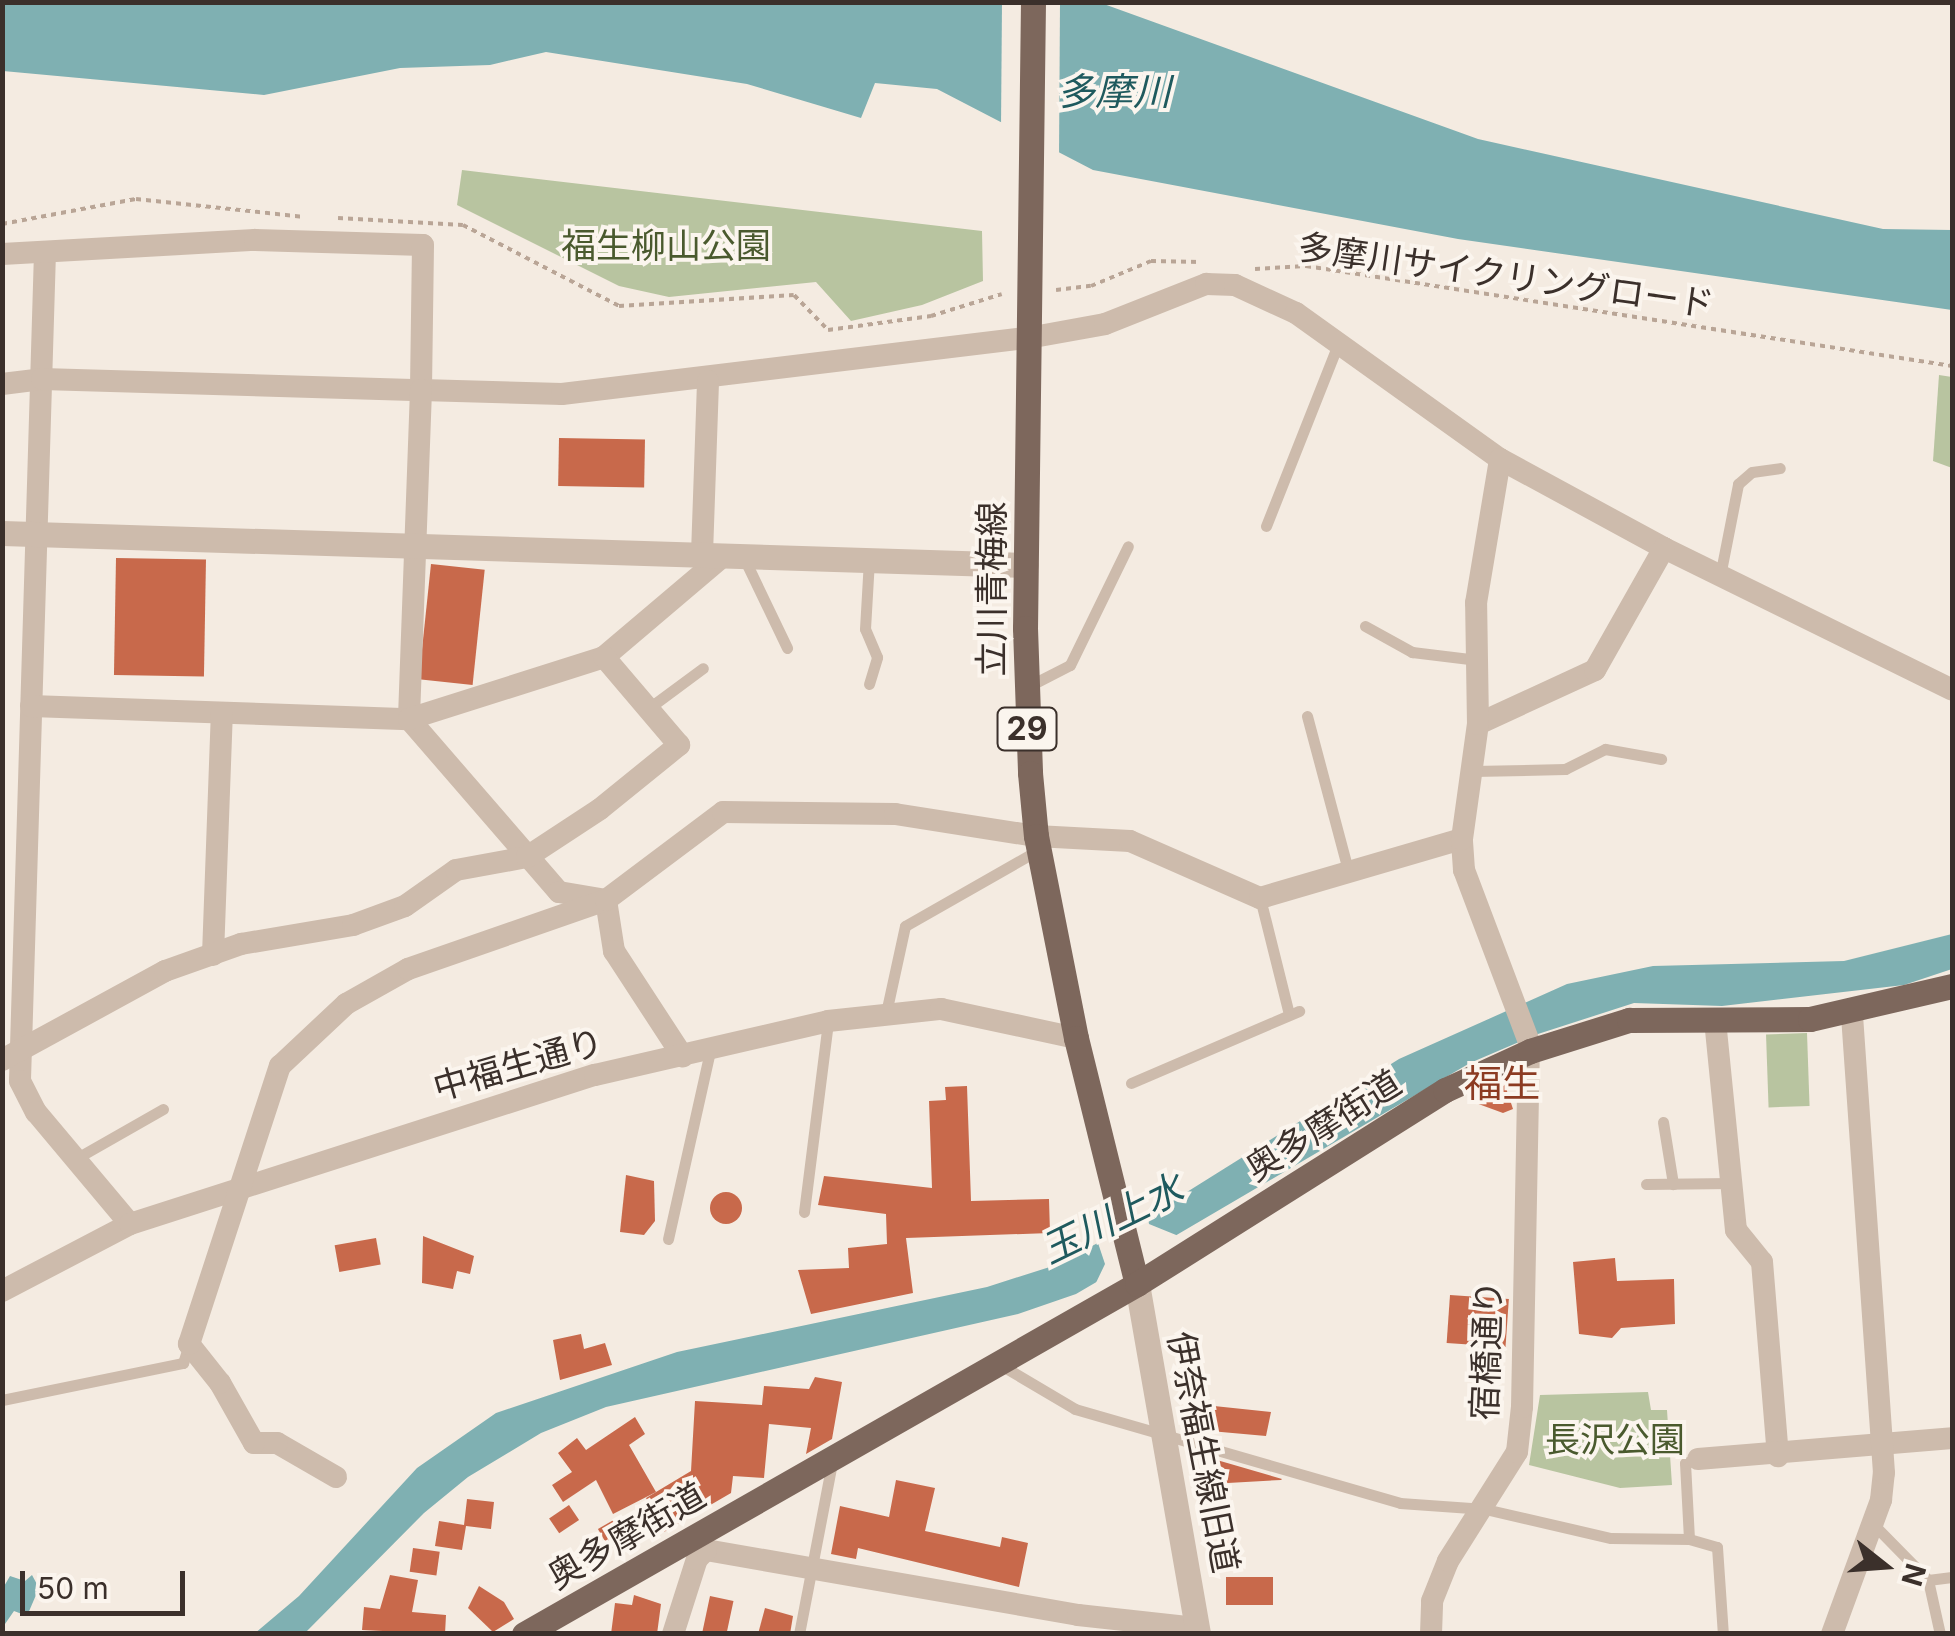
<!DOCTYPE html>
<meta charset="utf-8">
<style>
body{margin:0}
#map{position:relative;width:1955px;height:1636px;overflow:hidden;background:#f4ebe1;font-family:Inter,"Noto Sans JP",sans-serif}
div>[style]{position:absolute}
[style*='--x']{left:calc(var(--x)*1px);top:calc(var(--y)*1px);width:calc(var(--w)*1px);rotate:calc(var(--a)*1deg)}
.green>*{inset:0;background:#b8c4a0;transform-origin:0 0}
.water>*{inset:0;background:#7fb0b2}
.pier>*{inset:0;background:#f4ebe1}
.building>*{inset:0;background:#c8694b;transform-origin:0 0}
.round{border-radius:50%}
.path>*{height:4px;margin-top:-2px;transform-origin:0;background:repeating-linear-gradient(90deg,#b9a596 0 5px,transparent 0 10px)}
.service>*{height:11px;margin:-5.5px;padding:0 5.5px;transform-origin:5.5px;border-radius:5.5px;background:#cdbbac}
.minor>*{height:22px;margin:-11px;padding:0 11px;transform-origin:11px;border-radius:11px;background:#cdbbac}
.tertiary>*{height:25px;margin:-12.5px;padding:0 12.5px;transform-origin:12.5px;border-radius:12.5px;background:#cdbbac}
.primary>*{height:25px;margin:-12.5px;padding:0 12.5px;transform-origin:12.5px;border-radius:12.5px;background:#7d675c}
span{translate:-50% -50%;white-space:nowrap;text-align:center;line-height:1.15;-webkit-text-stroke:8px #fbf5ee;paint-order:stroke}
.shield-label span{padding:2px 8px;background:#fbf5ee;border:2px solid;border-radius:8px;-webkit-text-stroke-width:0}
.shield-label{font-size:32px;color:#3b302b;font-weight:700}
.park-label{font-size:35px;color:#4a5a2e}
.street-label{font-size:35px;color:#3b302b}
.water-label{font-size:38px;color:#1f5a5e;font-style:italic}
.neighbourhood-label{font-size:38px;color:#8c3b22}
.frame{position:absolute;inset:0;border:5px solid #3b302b;pointer-events:none}
.north{position:absolute;left:1835px;top:1516px;width:100px;height:100px;-webkit-text-stroke:8px #fbf5ee;paint-order:stroke;rotate:107deg;font-size:28px;font-weight:700;line-height:40px;text-align:center;color:#3b302b}
.north::after{content:'';display:block;margin:auto;width:35px;height:45px;background:#3b302b;clip-path:polygon(50% 0,100% 100%,50% 72%,0 100%)}
.scale{position:absolute;left:20px;top:1571px;width:165px;height:45px;box-sizing:border-box;border:5px solid #3b302b;border-top:0;padding-left:12px;font-size:30px;line-height:35px;white-space:nowrap;color:#3b302b;-webkit-text-stroke:8px #fbf5ee;paint-order:stroke}
</style>
<div id="map">
<div class="green">
<div style="clip-path:polygon(462px 170px,982px 231px,983px 281px,922px 305px,851px 321px,816px 282px,669px 297px,619px 286px,457px 205px)"></div>
<div style="clip-path:polygon(1939px 375px,1952px 377px,1952px 468px,1933px 461px)"></div>
<div style="left:1807px;top:1033px;width:73px;height:41px;rotate:88deg"></div>
<div style="clip-path:polygon(1648px 1392px,1651px 1410px,1667px 1410px,1672px 1485px,1620px 1488px,1529px 1465px,1540px 1395px)"></div>
</div>
<div class="water">
<div style="clip-path:polygon(2px 3px,1101px 3px,1478px 139px,1883px 229px,1952px 230px,1952px 310px,1458px 239px,1093px 170px,937px 89px,875px 83px,861px 118px,747px 84px,546px 52px,490px 65px,400px 68px,264px 95px,3px 71px)"></div>
<div style="clip-path:polygon(1952px 934px,1952px 969px,1904px 985px,1722px 1006px,1634px 1003px,1538px 1034px,1470px 1063px,1076px 1294px,1018px 1314px,606px 1407px,541px 1433px,468px 1477px,424px 1513px,305px 1633px,254px 1634px,299px 1596px,417px 1468px,496px 1413px,677px 1352px,987px 1287px,1056px 1265px,1147px 1217px,1399px 1059px,1567px 984px,1653px 966px,1844px 961px)"></div>
<div style="clip-path:polygon(32px 1575px,39px 1588px,27px 1616px,14px 1611px,5px 1624px,3px 1588px,10px 1576px,25px 1581px)"></div>
</div>
<div class="pier">
<div style="clip-path:polygon(1002px 3px,1060px 3px,1059px 158px,1001px 127px)"></div>
<div style="clip-path:polygon(1147px 1211px,1149px 1224px,1186px 1239px,1093px 1289px,1105px 1264px,1097px 1240px)"></div>
</div>
<div class="building">
<div style="left:559px;top:438px;width:86px;height:48px;rotate:1deg"></div>
<div style="left:116px;top:558px;width:90px;height:117px;rotate:1deg"></div>
<div style="left:431px;top:564px;width:54px;height:116px;rotate:6deg"></div>
<div style="clip-path:polygon(1505px 1085px,1513px 1109px,1503px 1113px,1473px 1102px)"></div>
<div style="clip-path:polygon(967px 1086px,971px 1201px,1049px 1199px,1050px 1233px,906px 1238px,913px 1293px,811px 1314px,798px 1270px,849px 1268px,848px 1248px,887px 1244px,886px 1214px,818px 1205px,824px 1176px,932px 1188px,929px 1101px,946px 1100px,945px 1087px)"></div>
<div style="clip-path:polygon(626px 1175px,654px 1181px,655px 1221px,644px 1235px,620px 1232px)"></div>
<div class="round" style="left:710px;top:1192px;width:32px;height:32px"></div>
<div style="clip-path:polygon(423px 1236px,474px 1256px,470px 1274px,457px 1271px,453px 1289px,422px 1283px)"></div>
<div style="left:376px;top:1238px;width:27px;height:42px;rotate:80deg"></div>
<div style="clip-path:polygon(1615px 1258px,1617px 1281px,1674px 1279px,1675px 1324px,1621px 1328px,1612px 1338px,1579px 1334px,1573px 1262px)"></div>
<div style="left:1450px;top:1295px;width:59px;height:48px;rotate:4deg"></div>
<div style="clip-path:polygon(581px 1334px,584px 1349px,605px 1343px,612px 1365px,560px 1380px,553px 1340px)"></div>
<div style="clip-path:polygon(815px 1377px,842px 1382px,832px 1439px,806px 1454px,811px 1428px,769px 1424px,764px 1478px,733px 1476px,731px 1493px,664px 1532px,646px 1498px,691px 1471px,695px 1401px,762px 1405px,764px 1386px,809px 1389px)"></div>
<div style="clip-path:polygon(1195px 1404px,1271px 1412px,1266px 1436px,1199px 1430px)"></div>
<div style="clip-path:polygon(635px 1417px,645px 1434px,629px 1445px,656px 1492px,613px 1514px,596px 1480px,563px 1502px,552px 1485px,572px 1472px,558px 1453px,577px 1438px,586px 1450px)"></div>
<div style="clip-path:polygon(1210px 1458px,1282px 1479px,1281px 1480px,1210px 1484px)"></div>
<div style="clip-path:polygon(896px 1480px,935px 1488px,925px 1531px,1000px 1547px,1002px 1537px,1028px 1543px,1019px 1587px,858px 1548px,856px 1559px,831px 1554px,840px 1506px,889px 1517px)"></div>
<div style="clip-path:polygon(467px 1499px,494px 1502px,491px 1529px,466px 1526px,462px 1550px,435px 1546px,439px 1521px,464px 1525px)"></div>
<div style="left:569px;top:1505px;width:18px;height:24px;rotate:56deg"></div>
<div style="left:617px;top:1518px;width:24px;height:22px;rotate:60deg"></div>
<div style="left:413px;top:1548px;width:27px;height:24px;rotate:8deg"></div>
<div style="clip-path:polygon(390px 1575px,418px 1580px,412px 1612px,446px 1615px,445px 1634px,362px 1630px,364px 1607px,380px 1609px)"></div>
<div style="left:1273px;top:1577px;width:28px;height:47px;rotate:90deg"></div>
<div style="clip-path:polygon(479px 1586px,504px 1602px,514px 1619px,493px 1632px,468px 1608px)"></div>
<div style="clip-path:polygon(634px 1595px,661px 1604px,657px 1634px,611px 1634px,615px 1603px,632px 1605px)"></div>
<div style="left:710px;top:1596px;width:24px;height:39px;rotate:12deg"></div>
<div style="clip-path:polygon(765px 1608px,793px 1616px,790px 1634px,758px 1634px)"></div>
</div>
<div class="path">
<div style="--x:338;--y:218;--w:125;--a:3.2"></div>
<div style="--x:463;--y:225;--w:176;--a:27.4"></div>
<div style="--x:619;--y:306;--w:175;--a:-3.6"></div>
<div style="--x:794;--y:295;--w:49;--a:45.8"></div>
<div style="--x:828;--y:330;--w:104;--a:-7.7"></div>
<div style="--x:931;--y:316;--w:74;--a:-17.2"></div>
<div style="--x:2;--y:224;--w:136;--a:-10.6"></div>
<div style="--x:136;--y:199;--w:169;--a:6.1"></div>
<div style="--x:1255;--y:269;--w:51;--a:-3.4"></div>
<div style="--x:1306;--y:266;--w:654;--a:8.8"></div>
<div style="--x:1056;--y:290;--w:35;--a:-7"></div>
<div style="--x:1091;--y:286;--w:65;--a:-22.6"></div>
<div style="--x:1151;--y:261;--w:50;--a:1.1"></div>
</div>
<div class="service">
<div style="--x:1266;--y:526;--w:196;--a:-68.4"></div>
<div style="--x:743;--y:556;--w:102;--a:64.4"></div>
<div style="--x:1720;--y:576;--w:94;--a:-78.9"></div>
<div style="--x:1738;--y:484;--w:18;--a:-41"></div>
<div style="--x:1752;--y:472;--w:28;--a:-8"></div>
<div style="--x:1365;--y:626;--w:54;--a:29"></div>
<div style="--x:1412;--y:652;--w:66;--a:6.9"></div>
<div style="--x:869;--y:684;--w:28;--a:-73"></div>
<div style="--x:877;--y:657;--w:30;--a:-113"></div>
<div style="--x:865;--y:629;--w:69;--a:-86.7"></div>
<div style="--x:1027;--y:687;--w:48;--a:-27.1"></div>
<div style="--x:1070;--y:665;--w:132;--a:-64"></div>
<div style="--x:649;--y:708;--w:67;--a:-36.5"></div>
<div style="--x:1307;--y:716;--w:163;--a:75.1"></div>
<div style="--x:1473;--y:771;--w:92;--a:-1.2"></div>
<div style="--x:1565;--y:769;--w:45;--a:-26.6"></div>
<div style="--x:1605;--y:749;--w:57;--a:10.1"></div>
<div style="--x:1260;--y:898;--w:120;--a:76"></div>
<div style="--x:886;--y:1013;--w:89;--a:-77.7"></div>
<div style="--x:905;--y:926;--w:153;--a:-29.7"></div>
<div style="--x:1131;--y:1083;--w:183;--a:-23.2"></div>
<div style="--x:1663;--y:1122;--w:63;--a:80.8"></div>
<div style="--x:77;--y:1158;--w:99;--a:-29.7"></div>
<div style="--x:1646;--y:1184;--w:85;--a:-0.7"></div>
<div style="--x:804;--y:1212;--w:193;--a:-82.8"></div>
<div style="--x:668;--y:1239;--w:193;--a:-77.4"></div>
<div style="--x:999;--y:1364;--w:88;--a:30.6"></div>
<div style="--x:1075;--y:1409;--w:338;--a:16.1"></div>
<div style="--x:1400;--y:1503;--w:85;--a:4"></div>
<div style="--x:1485;--y:1509;--w:129;--a:13"></div>
<div style="--x:1611;--y:1538;--w:78;--a:0.7"></div>
<div style="--x:1689;--y:1539;--w:29;--a:16"></div>
<div style="--x:1717;--y:1547;--w:87;--a:86.1"></div>
<div style="--x:2;--y:1400;--w:185;--a:-11.6"></div>
<div style="--x:183;--y:1363;--w:20;--a:-72"></div>
<div style="--x:1873;--y:1524;--w:78;--a:45.5"></div>
<div style="--x:1928;--y:1580;--w:24;--a:-7"></div>
<div style="--x:1689;--y:1539;--w:76;--a:-93"></div>
<div style="--x:1685;--y:1463;--w:14;--a:-17"></div>
<div style="--x:1928;--y:1580;--w:55;--a:77.5"></div>
<div style="--x:799;--y:1634;--w:175;--a:-79.1"></div>
</div>
<div class="minor">
<div style="--x:45;--y:252;--w:829;--a:91.73"></div>
<div style="--x:20;--y:1081;--w:35;--a:63"></div>
<div style="--x:36;--y:1112;--w:146;--a:50"></div>
<div style="--x:2;--y:254;--w:253;--a:-3.2"></div>
<div style="--x:255;--y:240;--w:168;--a:1.7"></div>
<div style="--x:423;--y:245;--w:145;--a:90.8"></div>
<div style="--x:421;--y:390;--w:141;--a:1.6"></div>
<div style="--x:562;--y:394;--w:469;--a:-6.9"></div>
<div style="--x:1028;--y:338;--w:78;--a:-10.3"></div>
<div style="--x:1105;--y:324;--w:109;--a:-21.6"></div>
<div style="--x:1206;--y:284;--w:29;--a:2"></div>
<div style="--x:1235;--y:285;--w:67;--a:24.7"></div>
<div style="--x:1296;--y:313;--w:251;--a:35.6"></div>
<div style="--x:1500;--y:459;--w:187;--a:28.5"></div>
<div style="--x:1664;--y:548;--w:321;--a:26.2"></div>
<div style="--x:2;--y:384;--w:40;--a:-7.1"></div>
<div style="--x:42;--y:379;--w:379;--a:1.7"></div>
<div style="--x:421;--y:390;--w:329;--a:92.1"></div>
<div style="--x:409;--y:719;--w:229;--a:49.1"></div>
<div style="--x:559;--y:892;--w:48;--a:9.7"></div>
<div style="--x:702;--y:554;--w:173;--a:-88"></div>
<div style="--x:31;--y:706;--w:378;--a:2"></div>
<div style="--x:409;--y:719;--w:205;--a:-17.6"></div>
<div style="--x:604;--y:657;--w:156;--a:-40.3"></div>
<div style="--x:1478;--y:724;--w:129;--a:-24.8"></div>
<div style="--x:1595;--y:670;--w:140;--a:-60.5"></div>
<div style="--x:606;--y:900;--w:52;--a:81.1"></div>
<div style="--x:614;--y:951;--w:126;--a:56.9"></div>
<div style="--x:213;--y:955;--w:242;--a:-87.9"></div>
<div style="--x:1715;--y:1020;--w:211;--a:84.3"></div>
<div style="--x:1736;--y:1230;--w:41;--a:50.9"></div>
<div style="--x:1762;--y:1262;--w:195;--a:85.3"></div>
<div style="--x:2;--y:1060;--w:186;--a:-28.6"></div>
<div style="--x:165;--y:971;--w:81;--a:-19.6"></div>
<div style="--x:241;--y:944;--w:114;--a:-9.6"></div>
<div style="--x:353;--y:925;--w:55;--a:-20.1"></div>
<div style="--x:405;--y:906;--w:62;--a:-35.2"></div>
<div style="--x:456;--y:870;--w:72;--a:-10.4"></div>
<div style="--x:527;--y:857;--w:87;--a:-33.3"></div>
<div style="--x:600;--y:809;--w:102;--a:-39"></div>
<div style="--x:679;--y:745;--w:116;--a:-130.4"></div>
<div style="--x:2;--y:1291;--w:144;--a:-27.6"></div>
<div style="--x:130;--y:1224;--w:488;--a:-17.8"></div>
<div style="--x:595;--y:1075;--w:239;--a:-13"></div>
<div style="--x:828;--y:1021;--w:114;--a:-6.1"></div>
<div style="--x:941;--y:1009;--w:138;--a:12.1"></div>
<div style="--x:1698;--y:1459;--w:255;--a:-4.7"></div>
<div style="--x:336;--y:1477;--w:68;--a:-150"></div>
<div style="--x:277;--y:1443;--w:23;--a:180"></div>
<div style="--x:254;--y:1443;--w:69;--a:-119.5"></div>
<div style="--x:220;--y:1383;--w:50;--a:-128.5"></div>
<div style="--x:189;--y:1344;--w:293;--a:-71.9"></div>
<div style="--x:280;--y:1066;--w:91;--a:-43.2"></div>
<div style="--x:346;--y:1004;--w:71;--a:-29.4"></div>
<div style="--x:408;--y:969;--w:210;--a:-19.2"></div>
<div style="--x:606;--y:900;--w:146;--a:-36.9"></div>
<div style="--x:723;--y:812;--w:172;--a:0.7"></div>
<div style="--x:895;--y:814;--w:143;--a:8.9"></div>
<div style="--x:1036;--y:836;--w:94;--a:3"></div>
<div style="--x:1130;--y:841;--w:142;--a:23.7"></div>
<div style="--x:1260;--y:898;--w:210;--a:-16.3"></div>
<div style="--x:706;--y:1550;--w:378;--a:9.9"></div>
<div style="--x:1078;--y:1615;--w:121;--a:6.2"></div>
<div style="--x:673;--y:1634;--w:79;--a:-72.3"></div>
<div style="--x:697;--y:1559;--w:13;--a:-45"></div>
<div style="--x:706;--y:1550;--w:11;--a:-112"></div>
<div style="--x:1431;--y:1634;--w:33;--a:-88"></div>
<div style="--x:1432;--y:1601;--w:43;--a:-68.2"></div>
<div style="--x:1448;--y:1561;--w:129;--a:-57.7"></div>
<div style="--x:1517;--y:1452;--w:45;--a:-83.7"></div>
<div style="--x:1522;--y:1407;--w:365;--a:-88.9"></div>
<div style="--x:1529;--y:1042;--w:184;--a:-110.7"></div>
<div style="--x:1464;--y:870;--w:31;--a:-94"></div>
<div style="--x:1462;--y:839;--w:116;--a:-82.1"></div>
<div style="--x:1478;--y:724;--w:121;--a:-90.9"></div>
<div style="--x:1476;--y:603;--w:146;--a:-80.5"></div>
<div style="--x:1832;--y:1634;--w:143;--a:-69.9"></div>
<div style="--x:1881;--y:1500;--w:27;--a:-84"></div>
<div style="--x:1884;--y:1473;--w:461;--a:-94"></div>
</div>
<div class="tertiary">
<div style="--x:2;--y:533;--w:1024;--a:1.79"></div>
<div style="--x:1137;--y:1284;--w:355;--a:80.1"></div>
</div>
<div class="primary">
<div style="--x:1033;--y:2;--w:626;--a:90.73"></div>
<div style="--x:1025;--y:628;--w:145;--a:88"></div>
<div style="--x:1030;--y:773;--w:63;--a:84.6"></div>
<div style="--x:1036;--y:836;--w:206;--a:78.8"></div>
<div style="--x:1076;--y:1038;--w:253;--a:76.1"></div>
<div style="--x:524;--y:1634;--w:706;--a:-29.72"></div>
<div style="--x:1137;--y:1284;--w:364;--a:-32.2"></div>
<div style="--x:1445;--y:1090;--w:94;--a:-24.6"></div>
<div style="--x:1530;--y:1051;--w:104;--a:-17.4"></div>
<div style="--x:1629;--y:1020;--w:181;--a:-0.3"></div>
<div style="--x:1810;--y:1019;--w:146;--a:-13.1"></div>
</div>
<div class="shield-label">
<span style="left:1027px;top:729px">29</span>
</div>
<div class="park-label">
<span style="left:666px;top:245px">福生柳山公園</span>
<span style="left:1615px;top:1439px">長沢公園</span>
</div>
<div class="street-label">
<span style="left:1506px;top:275px;rotate:8deg">多摩川サイクリングロード</span>
<span style="left:991px;top:589px;rotate:-90deg">立川青梅線</span>
<span style="left:518px;top:1064px;rotate:-16deg">中福生通り</span>
<span style="left:1323px;top:1125px;rotate:-32deg">奥多摩街道</span>
<span style="left:1486px;top:1350px;rotate:-88deg">宿橋通り</span>
<span style="left:1204px;top:1452px;rotate:79deg">伊奈福生線旧道</span>
<span style="left:626px;top:1535px;rotate:-30deg">奥多摩街道</span>
</div>
<div class="water-label">
<span style="left:1114px;top:92px">多摩川</span>
<span style="left:1112px;top:1219px;rotate:-26deg">玉川上水</span>
</div>
<div class="neighbourhood-label">
<span style="left:1502px;top:1084px">福生</span>
</div>
<div class="frame"></div>
<div class="north">N</div>
<div class="scale">50 m</div>
</div>
